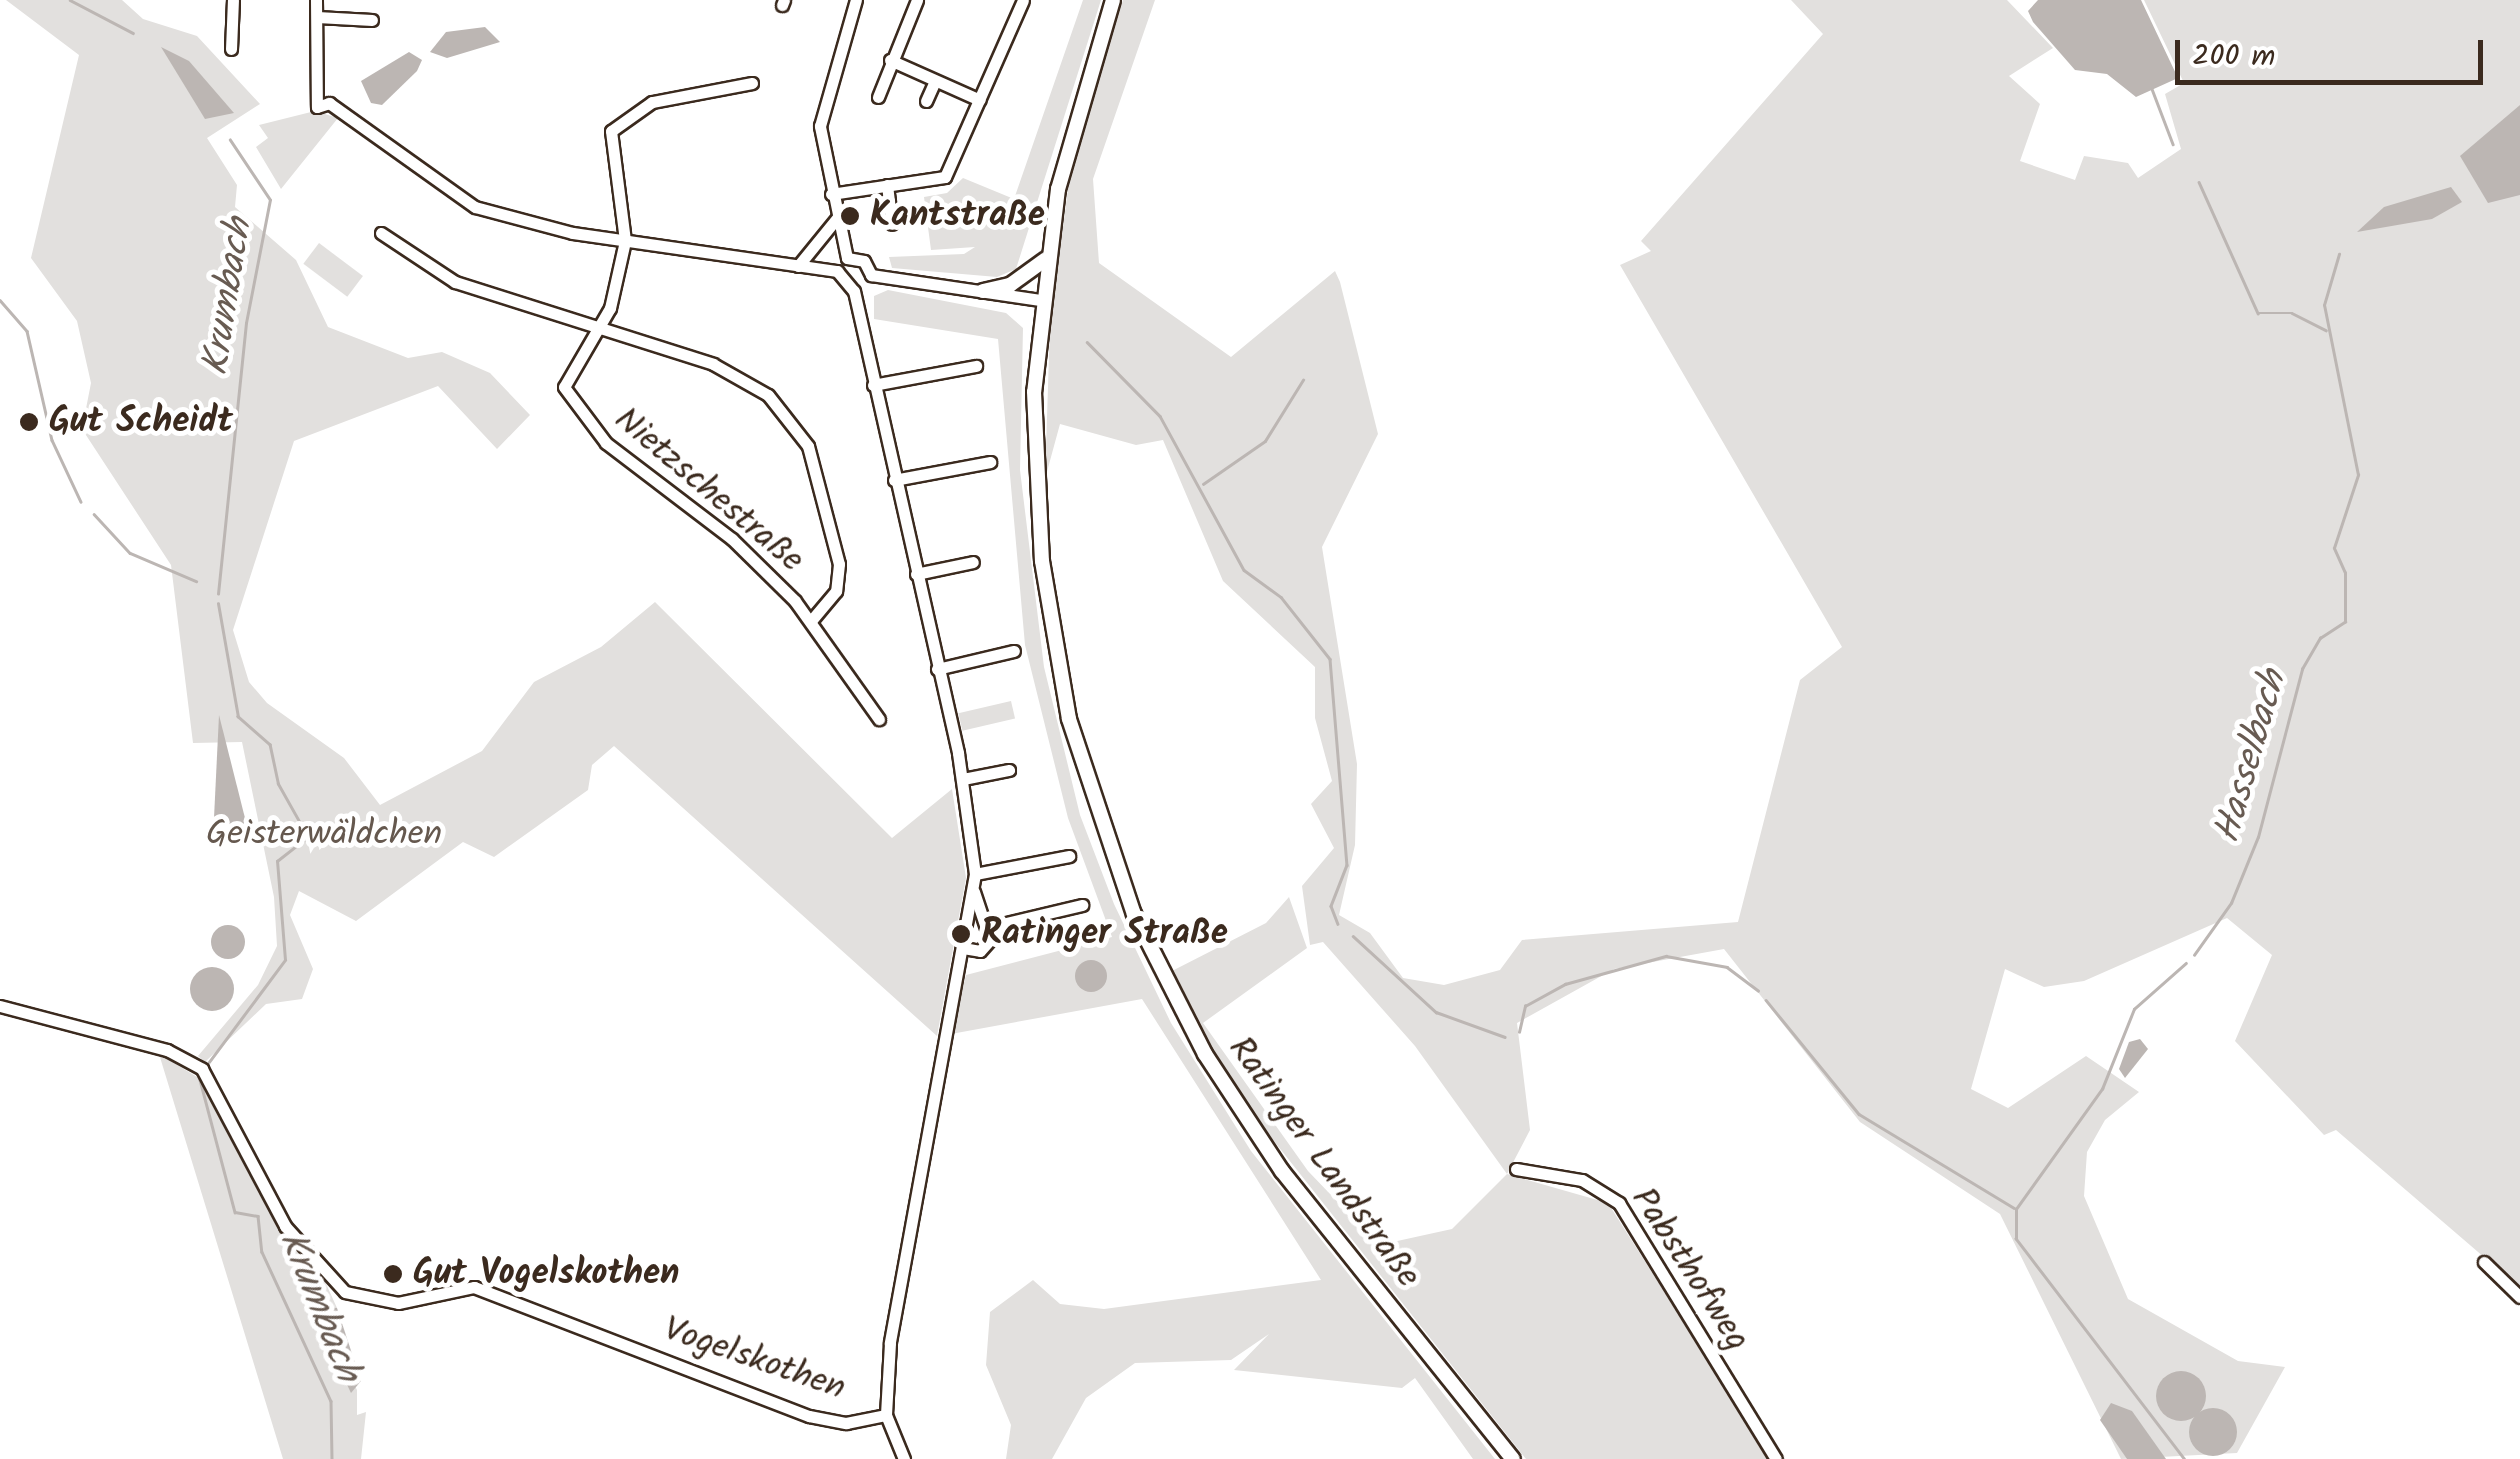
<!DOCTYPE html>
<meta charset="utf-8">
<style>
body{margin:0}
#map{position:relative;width:2520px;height:1459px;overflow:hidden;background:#fff;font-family:Kalam,sans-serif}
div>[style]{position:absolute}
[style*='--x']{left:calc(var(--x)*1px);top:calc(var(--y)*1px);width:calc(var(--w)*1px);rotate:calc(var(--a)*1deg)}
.green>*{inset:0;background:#e2e0de;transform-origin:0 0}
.water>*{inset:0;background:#bcb6b3}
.round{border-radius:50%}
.stream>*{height:2.5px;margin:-1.25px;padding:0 1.25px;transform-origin:1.25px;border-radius:1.25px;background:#bcb6b3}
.roads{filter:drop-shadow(2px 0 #3b2a1e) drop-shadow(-2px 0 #3b2a1e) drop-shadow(0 2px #3b2a1e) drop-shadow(0 -2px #3b2a1e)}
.minor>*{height:11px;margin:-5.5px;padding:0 5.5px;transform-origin:5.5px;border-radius:5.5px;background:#fff}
.major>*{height:14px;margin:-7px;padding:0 7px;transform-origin:7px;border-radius:7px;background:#fff}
.dots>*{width:28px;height:28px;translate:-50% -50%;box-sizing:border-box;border:5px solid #fff;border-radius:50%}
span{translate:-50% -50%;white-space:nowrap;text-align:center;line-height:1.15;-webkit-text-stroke:10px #fff;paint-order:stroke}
.poi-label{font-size:35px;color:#3b2a1e;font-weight:700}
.left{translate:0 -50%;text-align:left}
.street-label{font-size:35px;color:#3b2a1e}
.park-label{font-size:35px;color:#65584e}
.water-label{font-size:38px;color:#685b52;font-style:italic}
.scale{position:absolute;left:2175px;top:40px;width:308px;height:45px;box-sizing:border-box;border:5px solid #3b2a1e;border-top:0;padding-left:12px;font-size:30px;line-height:35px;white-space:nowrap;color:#3b2a1e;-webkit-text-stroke:8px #fff;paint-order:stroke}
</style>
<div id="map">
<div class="green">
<div style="clip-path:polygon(6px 0,122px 0,143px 19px,197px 36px,260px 104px,207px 138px,237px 185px,235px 207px,296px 260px,328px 327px,408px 358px,442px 352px,490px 373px,530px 415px,497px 449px,438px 386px,294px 441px,233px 630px,249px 682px,267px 703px,344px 758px,380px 805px,482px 751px,534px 682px,601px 647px,655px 602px,892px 838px,952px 789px,966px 878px,937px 1036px,614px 746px,592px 765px,588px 790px,494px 857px,463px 842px,356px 921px,299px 891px,290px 915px,313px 969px,302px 999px,266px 1004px,205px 1062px,198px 1056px,258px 985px,277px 946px,274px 897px,242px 742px,193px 743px,171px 565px,82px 429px,91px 383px,77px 321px,31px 258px,79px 55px)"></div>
<div style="clip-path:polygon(1083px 0,1101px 0,1016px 269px,997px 277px,892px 268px,889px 257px,964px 254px,975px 247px,931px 250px,924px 197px,947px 193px,963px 178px,1014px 199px)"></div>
<div style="clip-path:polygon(1123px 0,1155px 0,1093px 179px,1099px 263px,1231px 357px,1335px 271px,1340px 282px,1378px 434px,1322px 547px,1357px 764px,1355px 845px,1339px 915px,1370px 933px,1403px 978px,1444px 985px,1500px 970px,1522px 940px,1738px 922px,1800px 680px,1842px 647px,1620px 265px,1651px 251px,1641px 241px,1823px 34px,1791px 0,2007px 0,2053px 48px,2009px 76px,2040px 104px,2020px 161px,2075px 180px,2084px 156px,2128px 163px,2138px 178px,2181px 149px,2165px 94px,2184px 83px,2144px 0,2520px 0,2520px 1288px,2336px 1130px,2324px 1135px,2235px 1041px,2272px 955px,2227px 918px,2084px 981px,2044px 987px,2005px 969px,1971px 1089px,2008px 1108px,2086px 1056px,2139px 1092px,2105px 1120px,2087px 1152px,2084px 1196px,2128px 1299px,2238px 1361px,2285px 1367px,2237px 1453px,2121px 1459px,2000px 1214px,1860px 1122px,1724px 949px,1614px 969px,1517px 1023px,1530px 1130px,1507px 1174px,1608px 1203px,1770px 1459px,1526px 1459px,1228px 1083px,1172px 971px,1266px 923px,1289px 897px,1307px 948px,1203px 1023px,1308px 1171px,1379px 1245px,1452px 1229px,1507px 1174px,1415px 1046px,1323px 942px,1310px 945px,1302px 886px,1334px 848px,1311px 804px,1332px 781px,1315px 718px,1315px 667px,1223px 581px,1163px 440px,1136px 445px,1060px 424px,1045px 479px,1050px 325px,1072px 159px)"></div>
<div style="clip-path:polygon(315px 111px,338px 118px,281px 189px,256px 147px,268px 138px,259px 125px)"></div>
<div style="left:319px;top:243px;width:55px;height:26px;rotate:37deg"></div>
<div style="clip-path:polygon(888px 290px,1006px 313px,1023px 328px,1020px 470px,1044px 667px,1080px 815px,1114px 904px,1171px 1023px,1251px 1151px,1495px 1459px,1473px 1459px,1415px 1378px,1402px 1388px,1234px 1370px,1269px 1334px,1231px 1360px,1135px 1363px,1086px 1398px,1052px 1459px,1006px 1459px,1011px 1425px,986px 1365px,990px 1312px,1033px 1280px,1060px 1304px,1104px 1309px,1321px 1280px,1142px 999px,951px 1034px,966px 975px,1112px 937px,1068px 818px,1025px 645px,998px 339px,874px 319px,874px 296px)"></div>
<div style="left:1011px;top:701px;width:18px;height:54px;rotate:77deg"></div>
<div style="clip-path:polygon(159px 1054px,207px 1083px,278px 1226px,323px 1277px,337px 1308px,319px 1311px,357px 1390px,357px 1415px,366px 1412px,361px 1459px,283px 1459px)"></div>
</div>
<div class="water">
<div style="clip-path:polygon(2038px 0,2141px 0,2178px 78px,2136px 97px,2107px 74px,2075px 70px,2033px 22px,2028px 11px)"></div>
<div style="clip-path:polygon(485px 27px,500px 42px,447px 58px,430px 52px,446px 32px)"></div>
<div style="clip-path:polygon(161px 47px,189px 61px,234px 113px,205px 119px)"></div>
<div style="clip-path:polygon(409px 52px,422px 60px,417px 71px,382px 105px,371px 103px,361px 81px)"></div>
<div style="clip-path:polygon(2520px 105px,2520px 195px,2488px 203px,2460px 156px)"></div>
<div style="clip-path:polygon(2451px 187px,2462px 202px,2432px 219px,2357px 232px,2384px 207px)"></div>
<div style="clip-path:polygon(219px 715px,247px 826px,242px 830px,214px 818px)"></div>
<div class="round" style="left:211px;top:925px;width:34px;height:34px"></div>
<div class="round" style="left:1075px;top:960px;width:32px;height:32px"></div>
<div class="round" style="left:190px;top:967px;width:44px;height:44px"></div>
<div style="clip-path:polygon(2140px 1039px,2148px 1049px,2125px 1078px,2119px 1069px,2129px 1042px)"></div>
<div style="clip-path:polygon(324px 1307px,337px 1308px,361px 1381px,351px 1393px,317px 1321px)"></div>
<div class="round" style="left:2156px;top:1371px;width:50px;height:50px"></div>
<div style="clip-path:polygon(2111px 1403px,2132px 1411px,2166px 1459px,2127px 1459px,2100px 1420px)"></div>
<div class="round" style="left:2189px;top:1408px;width:48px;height:48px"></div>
</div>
<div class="stream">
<div style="--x:70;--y:0;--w:71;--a:27.6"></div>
<div style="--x:2152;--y:89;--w:59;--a:69.1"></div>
<div style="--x:2199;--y:182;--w:144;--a:65.8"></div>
<div style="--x:2258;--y:313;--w:34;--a:0"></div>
<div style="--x:2292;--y:313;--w:38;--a:27"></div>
<div style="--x:0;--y:300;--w:41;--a:48.9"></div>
<div style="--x:27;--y:331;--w:112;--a:77.1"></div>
<div style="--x:52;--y:440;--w:68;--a:64.9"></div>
<div style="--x:1087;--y:342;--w:104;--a:45.4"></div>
<div style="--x:1160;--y:416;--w:175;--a:61.4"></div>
<div style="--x:1244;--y:570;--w:46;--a:36.1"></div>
<div style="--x:1281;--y:597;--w:79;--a:51.7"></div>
<div style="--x:1330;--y:659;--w:207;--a:85.3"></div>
<div style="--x:1347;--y:865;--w:44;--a:111.3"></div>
<div style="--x:1331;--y:906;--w:19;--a:69"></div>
<div style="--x:1203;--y:484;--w:75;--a:-34.7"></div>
<div style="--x:1265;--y:441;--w:72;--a:-58.1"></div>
<div style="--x:94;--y:514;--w:53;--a:47.3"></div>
<div style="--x:130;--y:553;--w:72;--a:23"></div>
<div style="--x:218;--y:594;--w:272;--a:-84.1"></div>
<div style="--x:246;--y:323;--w:125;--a:-79"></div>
<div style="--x:270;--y:200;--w:72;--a:-123.7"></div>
<div style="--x:300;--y:841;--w:40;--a:-10"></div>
<div style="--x:339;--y:834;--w:27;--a:22"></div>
<div style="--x:1353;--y:936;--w:113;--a:42.5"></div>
<div style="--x:1436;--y:1012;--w:73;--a:19.9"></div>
<div style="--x:2194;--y:955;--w:64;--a:-54.6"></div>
<div style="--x:2231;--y:903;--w:71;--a:-67.8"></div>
<div style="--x:2258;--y:837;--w:174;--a:-75.3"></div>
<div style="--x:2302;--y:669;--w:36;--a:-60"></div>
<div style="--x:2320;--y:638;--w:30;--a:-33"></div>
<div style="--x:2345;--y:622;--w:49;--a:-90"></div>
<div style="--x:2345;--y:573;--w:27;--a:-114"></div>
<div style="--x:2334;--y:548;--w:77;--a:-71.8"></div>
<div style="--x:2358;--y:475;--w:173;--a:-101.3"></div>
<div style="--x:2324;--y:305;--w:53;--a:-73.6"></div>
<div style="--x:1766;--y:1000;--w:147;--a:50.8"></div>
<div style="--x:1859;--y:1114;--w:181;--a:31.2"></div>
<div style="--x:1519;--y:1032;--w:27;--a:-77"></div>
<div style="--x:1525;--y:1006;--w:46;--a:-28.8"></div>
<div style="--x:1565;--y:984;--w:105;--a:-15.5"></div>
<div style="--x:1666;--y:956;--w:62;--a:10.2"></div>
<div style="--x:1727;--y:967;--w:39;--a:37"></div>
<div style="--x:209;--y:1062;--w:127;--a:-53.3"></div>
<div style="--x:285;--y:960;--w:99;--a:-94.6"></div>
<div style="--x:277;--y:861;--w:28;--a:-38"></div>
<div style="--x:299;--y:844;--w:19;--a:-84"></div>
<div style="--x:301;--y:825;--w:47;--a:-119.3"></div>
<div style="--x:278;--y:784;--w:40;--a:-102"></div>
<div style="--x:270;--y:745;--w:43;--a:-138.8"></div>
<div style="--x:238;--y:717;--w:115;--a:-100"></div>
<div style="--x:199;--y:1076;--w:141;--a:75.2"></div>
<div style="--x:235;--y:1212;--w:23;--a:10"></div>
<div style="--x:258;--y:1216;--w:36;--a:84"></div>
<div style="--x:262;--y:1252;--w:164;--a:65.2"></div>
<div style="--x:331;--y:1401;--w:58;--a:89"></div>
<div style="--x:2184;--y:1459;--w:277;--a:-127.4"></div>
<div style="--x:2016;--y:1239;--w:30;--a:-90"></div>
<div style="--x:2016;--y:1209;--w:148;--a:-54.4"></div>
<div style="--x:2102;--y:1089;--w:86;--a:-68.2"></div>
<div style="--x:2134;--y:1009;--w:69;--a:-41.5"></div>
</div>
<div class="roads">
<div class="minor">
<div style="--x:316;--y:0;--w:107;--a:89.5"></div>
<div style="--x:317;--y:107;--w:13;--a:-18"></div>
<div style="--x:329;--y:103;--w:179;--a:35.5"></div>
<div style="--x:475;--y:207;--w:101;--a:14.9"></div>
<div style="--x:573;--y:233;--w:267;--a:8.2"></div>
<div style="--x:782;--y:5;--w:5;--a:-68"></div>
<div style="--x:317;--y:17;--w:55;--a:3.1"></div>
<div style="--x:231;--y:49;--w:49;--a:-87.7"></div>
<div style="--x:890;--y:60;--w:98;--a:24"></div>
<div style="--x:752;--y:83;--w:102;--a:169.2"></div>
<div style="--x:652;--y:102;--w:50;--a:144.7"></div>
<div style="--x:611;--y:131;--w:111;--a:82.7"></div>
<div style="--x:625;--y:241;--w:69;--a:102.6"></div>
<div style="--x:610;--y:308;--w:91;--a:120.2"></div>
<div style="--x:564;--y:387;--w:70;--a:53.1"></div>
<div style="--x:606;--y:443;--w:158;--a:37.3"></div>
<div style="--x:732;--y:539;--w:88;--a:44.5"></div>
<div style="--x:795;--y:601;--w:145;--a:54.6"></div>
<div style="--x:878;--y:97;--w:105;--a:-68.1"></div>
<div style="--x:926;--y:101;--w:22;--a:-66"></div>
<div style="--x:887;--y:185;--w:39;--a:83"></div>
<div style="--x:831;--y:194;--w:115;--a:-8.5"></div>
<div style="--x:945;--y:177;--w:193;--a:-66.2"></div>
<div style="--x:381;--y:233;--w:89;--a:33.5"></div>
<div style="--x:455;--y:282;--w:271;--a:17.6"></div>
<div style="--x:713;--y:364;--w:63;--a:29.4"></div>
<div style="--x:768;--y:395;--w:65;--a:51.9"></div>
<div style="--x:808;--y:446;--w:122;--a:75.3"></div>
<div style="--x:839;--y:564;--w:27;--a:96"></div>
<div style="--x:836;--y:591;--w:38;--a:130"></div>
<div style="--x:847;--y:258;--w:135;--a:-101.6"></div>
<div style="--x:820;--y:126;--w:131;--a:-74.1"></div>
<div style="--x:847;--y:258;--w:17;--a:10"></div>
<div style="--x:864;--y:261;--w:16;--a:63"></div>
<div style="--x:798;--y:266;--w:62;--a:-50.9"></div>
<div style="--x:837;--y:271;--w:26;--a:50"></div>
<div style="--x:871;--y:275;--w:171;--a:8.4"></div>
<div style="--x:854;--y:291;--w:474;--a:77.3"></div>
<div style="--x:958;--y:753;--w:122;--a:82"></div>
<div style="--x:975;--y:874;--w:477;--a:100.3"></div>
<div style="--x:890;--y:1343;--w:72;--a:93.2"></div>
<div style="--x:886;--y:1415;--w:48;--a:67.8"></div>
<div style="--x:873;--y:385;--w:105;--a:-10.5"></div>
<div style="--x:894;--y:480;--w:98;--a:-10.6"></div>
<div style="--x:916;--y:574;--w:58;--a:-11.9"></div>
<div style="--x:937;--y:669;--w:79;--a:-13.2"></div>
<div style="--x:963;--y:779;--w:47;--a:-11.1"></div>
<div style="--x:975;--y:874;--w:96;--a:-10.8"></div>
<div style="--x:989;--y:927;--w:96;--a:-13.3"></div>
<div style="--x:963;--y:948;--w:17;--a:10"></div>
<div style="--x:980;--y:951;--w:15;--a:-48"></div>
<div style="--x:990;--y:940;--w:51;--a:-108.4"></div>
<div style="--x:0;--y:1006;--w:173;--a:14.8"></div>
<div style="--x:167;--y:1050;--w:40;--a:28"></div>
<div style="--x:202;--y:1069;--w:178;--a:62.1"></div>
<div style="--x:285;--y:1226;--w:89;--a:47.7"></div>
<div style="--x:345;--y:1292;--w:54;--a:11.7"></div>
<div style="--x:398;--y:1303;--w:78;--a:-11.9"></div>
<div style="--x:474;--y:1287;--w:359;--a:21.1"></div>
<div style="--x:809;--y:1416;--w:38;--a:11"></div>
<div style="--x:846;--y:1423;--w:41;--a:-11.3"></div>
<div style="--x:1516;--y:1169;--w:67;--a:9.5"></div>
<div style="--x:1582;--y:1180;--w:44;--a:31.9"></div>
<div style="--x:1619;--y:1203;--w:300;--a:58.5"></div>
<div style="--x:2484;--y:1262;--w:50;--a:44.2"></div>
</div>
<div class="major">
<div style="--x:1113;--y:0;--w:197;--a:106.2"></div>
<div style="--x:1058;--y:189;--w:204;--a:96.7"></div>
<div style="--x:1034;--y:392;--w:169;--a:87.3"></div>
<div style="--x:1042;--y:561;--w:160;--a:80.3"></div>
<div style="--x:1069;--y:719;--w:206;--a:71.6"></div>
<div style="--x:1134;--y:914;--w:157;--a:63.1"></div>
<div style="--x:1205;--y:1054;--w:140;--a:56.7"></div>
<div style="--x:1282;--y:1171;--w:369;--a:51.3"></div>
<div style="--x:983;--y:291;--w:28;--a:-13"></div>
<div style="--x:1010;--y:285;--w:44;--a:-35.8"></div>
</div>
</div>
<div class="dots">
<div style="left:850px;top:216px;background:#3b2a1e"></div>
<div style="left:29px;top:422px;background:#3b2a1e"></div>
<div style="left:961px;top:934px;background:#3b2a1e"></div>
<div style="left:393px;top:1274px;background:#3b2a1e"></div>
</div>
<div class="poi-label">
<span class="left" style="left:870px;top:216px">Kantstraße</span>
<span class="left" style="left:49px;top:422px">Gut Scheidt</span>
<span class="left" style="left:981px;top:934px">Ratinger Straße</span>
<span class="left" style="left:413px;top:1274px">Gut Vogelskothen</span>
</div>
<div class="street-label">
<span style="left:708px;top:491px;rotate:40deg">Nietzschestraße</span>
<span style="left:1323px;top:1163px;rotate:54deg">Ratinger Landstraße</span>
<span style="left:1689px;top:1270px;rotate:57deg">Pabsthofweg</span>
<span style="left:754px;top:1360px;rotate:19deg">Vogelskothen</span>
</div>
<div class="park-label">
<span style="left:324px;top:835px">Geisterwäldchen</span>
</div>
<div class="water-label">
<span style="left:229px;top:297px;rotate:-81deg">Krumbach</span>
<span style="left:2252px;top:757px;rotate:-74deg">Hasselbach</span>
<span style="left:318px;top:1307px;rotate:68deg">Krumbach</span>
</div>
<div class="scale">200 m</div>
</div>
